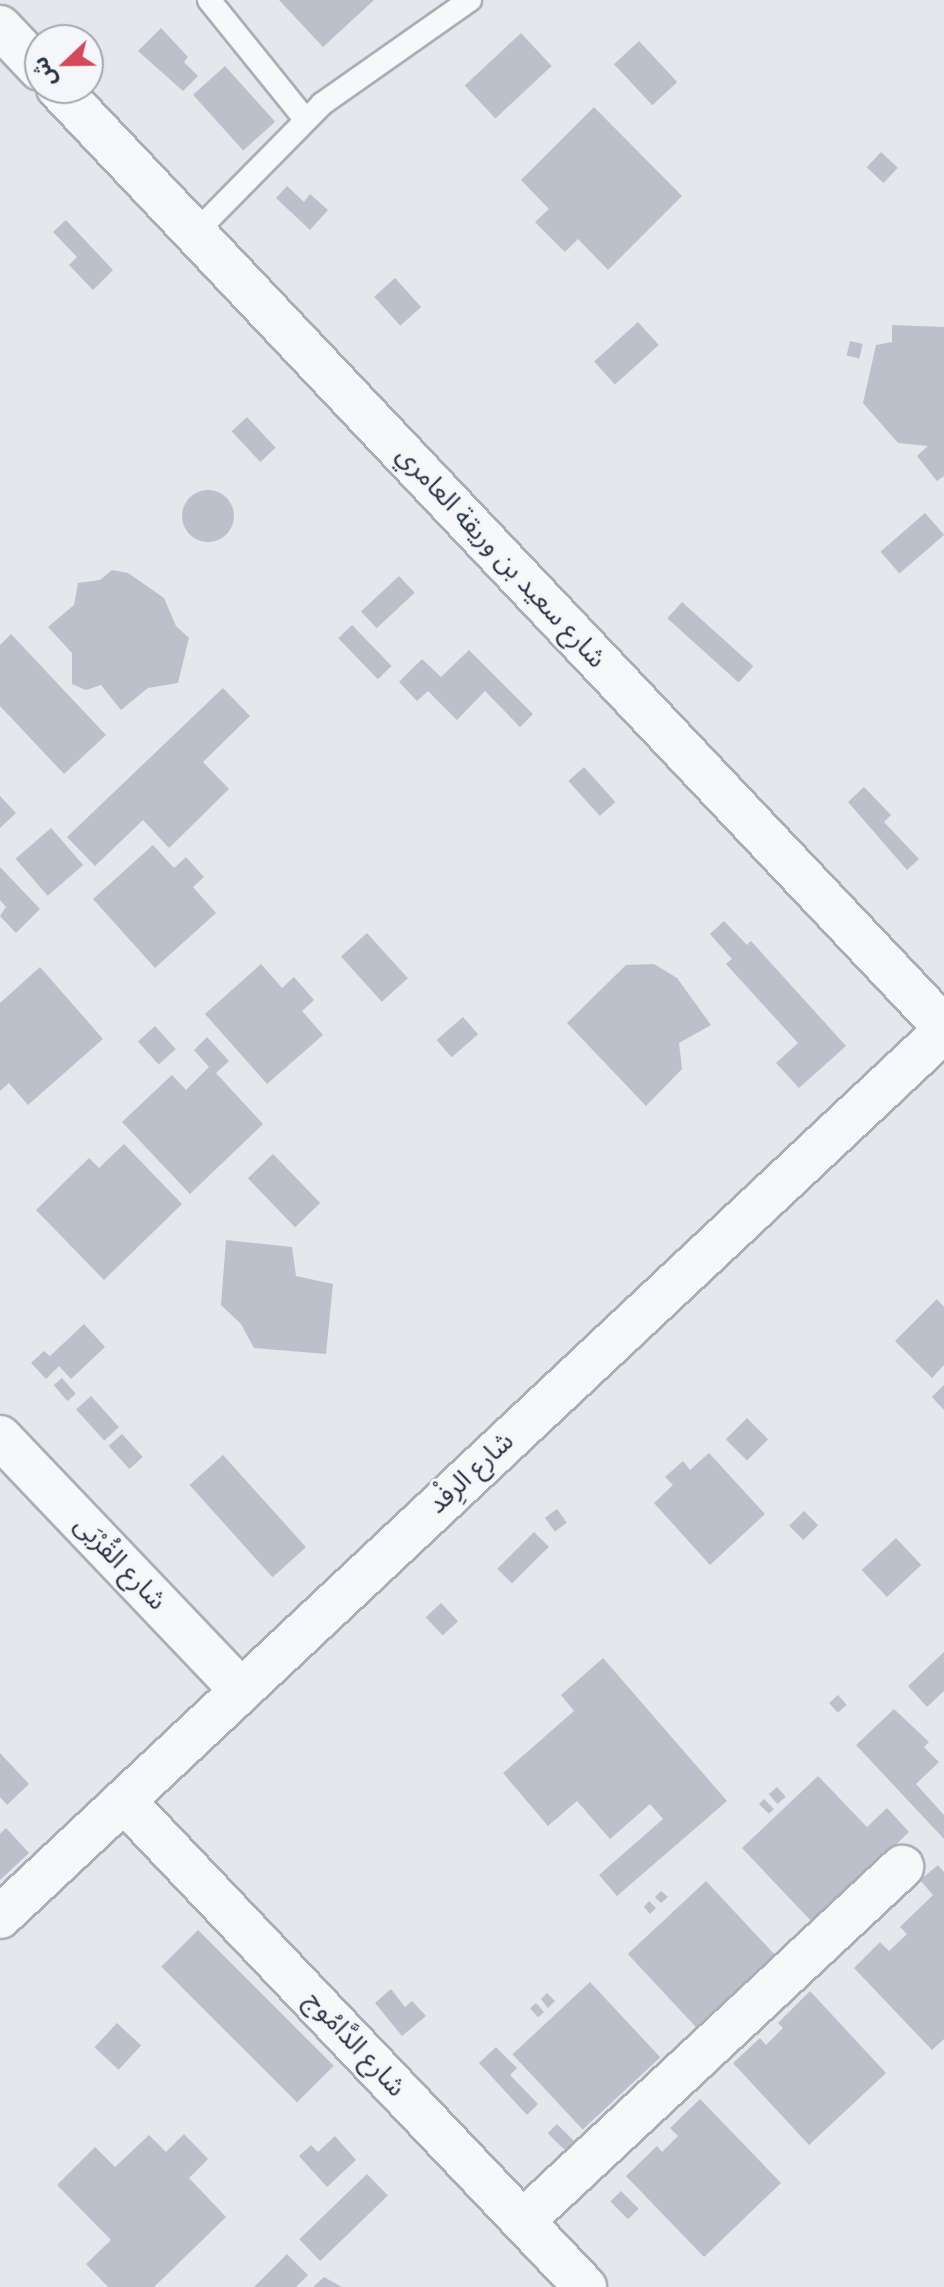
<!DOCTYPE html>
<meta charset="utf-8">
<style>
body{margin:0}
#map{position:relative;width:944px;height:2287px;overflow:hidden;background:#e4e7ec;font-family:Raleway,"Noto Sans Arabic",sans-serif}
div>[style]{position:absolute}
[style*='--x']{left:calc(var(--x)*1px);top:calc(var(--y)*1px);width:calc(var(--w)*1px);rotate:calc(var(--a)*1deg)}
.building>*{inset:0;background:#bbc0ca;transform-origin:0 0}
.round{border-radius:50%}
.roads{filter:drop-shadow(2px 0 #a9aeb7) drop-shadow(-2px 0 #a9aeb7) drop-shadow(0 2px #a9aeb7) drop-shadow(0 -2px #a9aeb7)}
.lane>*{height:22px;margin:-11px;padding:0 11px;transform-origin:11px;border-radius:11px;background:#f7f8fa}
.street>*{height:42px;margin:-21px;padding:0 21px;transform-origin:21px;border-radius:21px;background:#f7f8fa}
span{translate:-50% -50%;white-space:nowrap;text-align:center;line-height:1.15;-webkit-text-stroke:6px #f4f6f9;paint-order:stroke}
.street-label{font-size:26px;color:#2b3445}
.north{position:absolute;left:24px;top:24px;width:80px;height:80px;box-sizing:border-box;background:#f4f6f9;border:2px solid #a4a8b1;border-radius:50%;rotate:248deg;font-size:22px;font-weight:700;line-height:32px;text-align:center;color:#2b3445}
.north::after{content:'';display:block;margin:auto;width:28px;height:36px;background:#d1495b;clip-path:polygon(50% 0,100% 100%,50% 72%,0 100%)}
</style>
<div id="map">
<div class="building">
<div style="clip-path:polygon(279px 0,374px 0,323px 47px)"></div>
<div style="clip-path:polygon(161px 28px,188px 57px,184px 62px,198px 76px,183px 91px,138px 51px)"></div>
<div style="left:521px;top:33px;width:45px;height:77px;rotate:47deg"></div>
<div style="left:639px;top:41px;width:56px;height:34px;rotate:47deg"></div>
<div style="left:225px;top:66px;width:75px;height:43px;rotate:48deg"></div>
<div style="clip-path:polygon(594px 107px,682px 196px,608px 270px,578px 239px,565px 252px,535px 222px,549px 209px,521px 180px)"></div>
<div style="left:881px;top:152px;width:23px;height:21px;rotate:43deg"></div>
<div style="clip-path:polygon(287px 186px,304px 202px,310px 194px,328px 210px,310px 230px,276px 198px)"></div>
<div style="clip-path:polygon(66px 220px,113px 270px,93px 290px,69px 265px,77px 257px,53px 232px)"></div>
<div style="left:395px;top:278px;width:39px;height:28px;rotate:48deg"></div>
<div style="left:638px;top:322px;width:31px;height:59px;rotate:48deg"></div>
<div style="clip-path:polygon(892px 325px,944px 327px,944px 476px,937px 481px,917px 456px,928px 446px,898px 443px,863px 403px,876px 345px,892px 342px)"></div>
<div style="left:850px;top:341px;width:13px;height:15px;rotate:13deg"></div>
<div style="left:247px;top:417px;width:42px;height:21px;rotate:47deg"></div>
<div class="round" style="left:182px;top:490px;width:52px;height:52px"></div>
<div style="left:925px;top:513px;width:29px;height:59px;rotate:49deg"></div>
<div style="clip-path:polygon(112px 570px,128px 573px,164px 598px,176px 626px,189px 638px,178px 683px,148px 688px,121px 710px,101px 685px,86px 690px,72px 684px,72px 653px,48px 627px,74px 605px,78px 583px,100px 580px)"></div>
<div style="left:399px;top:576px;width:23px;height:52px;rotate:47deg"></div>
<div style="left:682px;top:602px;width:96px;height:22px;rotate:42deg"></div>
<div style="left:352px;top:625px;width:57px;height:19px;rotate:46deg"></div>
<div style="clip-path:polygon(11px 634px,106px 735px,64px 774px,0 706px,0 645px)"></div>
<div style="clip-path:polygon(469px 650px,533px 714px,520px 727px,485px 691px,457px 720px,428px 691px,417px 701px,399px 682px,422px 659px,441px 677px)"></div>
<div style="clip-path:polygon(223px 688px,250px 716px,203px 762px,229px 789px,169px 848px,143px 820px,95px 866px,67px 837px)"></div>
<div style="left:584px;top:767px;width:47px;height:21px;rotate:48deg"></div>
<div style="clip-path:polygon(864px 787px,891px 815px,884px 822px,919px 859px,907px 870px,848px 802px)"></div>
<div style="clip-path:polygon(0 796px,16px 813px,0 828px)"></div>
<div style="left:51px;top:828px;width:49px;height:47px;rotate:49deg"></div>
<div style="clip-path:polygon(153px 845px,174px 868px,186px 857px,204px 877px,193px 887px,216px 913px,155px 968px,93px 899px)"></div>
<div style="clip-path:polygon(0 867px,40px 909px,16px 933px,0 916px,6px 907px,0 900px)"></div>
<div style="clip-path:polygon(724px 921px,747px 945px,751px 941px,846px 1046px,799px 1088px,776px 1063px,798px 1043px,726px 964px,732px 959px,710px 934px)"></div>
<div style="left:367px;top:933px;width:61px;height:35px;rotate:48deg"></div>
<div style="clip-path:polygon(261px 964px,282px 988px,294px 977px,314px 1000px,302px 1011px,323px 1035px,267px 1084px,205px 1014px)"></div>
<div style="clip-path:polygon(654px 964px,677px 978px,711px 1025px,679px 1043px,682px 1069px,646px 1106px,567px 1023px,626px 965px)"></div>
<div style="clip-path:polygon(40px 967px,103px 1039px,28px 1105px,9px 1083px,0 1091px,0 1003px)"></div>
<div style="left:463px;top:1017px;width:23px;height:35px;rotate:49deg"></div>
<div style="left:155px;top:1026px;width:31px;height:23px;rotate:48deg"></div>
<div style="clip-path:polygon(207px 1037px,229px 1061px,216px 1073px,263px 1124px,190px 1194px,122px 1122px,172px 1075px,186px 1090px,209px 1067px,194px 1050px)"></div>
<div style="clip-path:polygon(124px 1144px,182px 1204px,104px 1280px,36px 1210px,89px 1158px,99px 1168px)"></div>
<div style="left:273px;top:1154px;width:68px;height:35px;rotate:46deg"></div>
<div style="clip-path:polygon(226px 1240px,292px 1247px,296px 1276px,333px 1284px,326px 1354px,254px 1348px,241px 1324px,221px 1305px)"></div>
<div style="clip-path:polygon(937px 1299px,944px 1307px,944px 1365px,932px 1378px,895px 1341px)"></div>
<div style="clip-path:polygon(84px 1324px,105px 1347px,71px 1379px,59px 1366px,46px 1379px,31px 1363px,44px 1351px,50px 1356px)"></div>
<div style="left:62px;top:1378px;width:21px;height:11px;rotate:49deg"></div>
<div style="clip-path:polygon(944px 1385px,944px 1410px,932px 1397px)"></div>
<div style="left:91px;top:1396px;width:42px;height:20px;rotate:48deg"></div>
<div style="left:747px;top:1418px;width:30px;height:30px;rotate:45deg"></div>
<div style="left:122px;top:1434px;width:31px;height:18px;rotate:48deg"></div>
<div style="clip-path:polygon(709px 1453px,765px 1514px,710px 1565px,654px 1503px,673px 1485px,665px 1477px,683px 1461px,690px 1470px)"></div>
<div style="left:223px;top:1455px;width:124px;height:45px;rotate:48deg"></div>
<div style="left:557px;top:1509px;width:17px;height:15px;rotate:54deg"></div>
<div style="left:804px;top:1511px;width:20px;height:21px;rotate:45deg"></div>
<div style="left:534px;top:1532px;width:21px;height:52px;rotate:45deg"></div>
<div style="left:896px;top:1538px;width:37px;height:47px;rotate:47deg"></div>
<div style="left:441px;top:1603px;width:25px;height:21px;rotate:47deg"></div>
<div style="clip-path:polygon(944px 1652px,944px 1691px,927px 1707px,908px 1686px)"></div>
<div style="clip-path:polygon(603px 1658px,727px 1801px,617px 1896px,599px 1875px,663px 1819px,650px 1804px,610px 1839px,577px 1801px,548px 1826px,503px 1773px,574px 1711px,561px 1695px)"></div>
<div style="left:838px;top:1695px;width:13px;height:12px;rotate:48deg"></div>
<div style="clip-path:polygon(894px 1709px,929px 1742px,924px 1747px,939px 1762px,916px 1784px,944px 1815px,944px 1839px,856px 1745px)"></div>
<div style="clip-path:polygon(0 1753px,29px 1784px,7px 1805px,0 1797px)"></div>
<div style="clip-path:polygon(818px 1776px,867px 1827px,887px 1808px,909px 1832px,813px 1923px,742px 1848px)"></div>
<div style="left:777px;top:1787px;width:13px;height:11px;rotate:48deg"></div>
<div style="left:764px;top:1799px;width:14px;height:7px;rotate:45deg"></div>
<div style="clip-path:polygon(6px 1828px,29px 1853px,0 1880px,0 1834px)"></div>
<div style="clip-path:polygon(938px 1865px,944px 1872px,944px 2039px,932px 2050px,854px 1968px,880px 1942px,889px 1951px,907px 1934px,900px 1927px,933px 1895px,920px 1880px)"></div>
<div style="left:706px;top:1881px;width:103px;height:107px;rotate:47deg"></div>
<div style="clip-path:polygon(661px 1891px,668px 1897px,661px 1903px,655px 1897px)"></div>
<div style="clip-path:polygon(649px 1901px,656px 1908px,650px 1914px,644px 1907px)"></div>
<div style="left:198px;top:1930px;width:192px;height:52px;rotate:45deg"></div>
<div style="left:590px;top:1982px;width:103px;height:106px;rotate:47deg"></div>
<div style="clip-path:polygon(391px 1989px,405px 2007px,412px 2001px,426px 2016px,402px 2036px,375px 2003px)"></div>
<div style="clip-path:polygon(810px 1991px,886px 2073px,809px 2145px,733px 2063px,760px 2038px,766px 2045px,783px 2028px,778px 2023px)"></div>
<div style="clip-path:polygon(547px 1993px,555px 2001px,548px 2008px,541px 1999px)"></div>
<div style="left:536px;top:2003px;width:12px;height:8px;rotate:48deg"></div>
<div style="left:117px;top:2023px;width:33px;height:33px;rotate:43deg"></div>
<div style="clip-path:polygon(496px 2047px,517px 2068px,510px 2075px,538px 2104px,527px 2115px,479px 2063px)"></div>
<div style="clip-path:polygon(700px 2099px,781px 2183px,704px 2257px,626px 2176px,657px 2146px,662px 2152px,678px 2136px,670px 2128px)"></div>
<div style="left:557px;top:2124px;width:27px;height:13px;rotate:45deg"></div>
<div style="clip-path:polygon(184px 2134px,208px 2159px,189px 2178px,226px 2217px,154px 2287px,108px 2287px,86px 2264px,111px 2240px,57px 2185px,95px 2147px,115px 2167px,149px 2135px,166px 2152px)"></div>
<div style="clip-path:polygon(335px 2136px,356px 2160px,327px 2187px,299px 2156px,311px 2145px,318px 2152px)"></div>
<div style="left:367px;top:2174px;width:30px;height:94px;rotate:46deg"></div>
<div style="left:621px;top:2191px;width:25px;height:15px;rotate:45deg"></div>
<div style="clip-path:polygon(287px 2254px,308px 2275px,296px 2287px,254px 2287px)"></div>
<div style="clip-path:polygon(324px 2277px,342px 2287px,313px 2287px)"></div>
</div>
<div class="roads">
<div class="lane">
<div style="--x:209;--y:0;--w:154;--a:51.1"></div>
<div style="--x:195;--y:233;--w:181;--a:-45.4"></div>
<div style="--x:322;--y:104;--w:181;--a:-35.1"></div>
</div>
<div class="street">
<div style="--x:0;--y:27;--w:58;--a:46.4"></div>
<div style="--x:58;--y:88;--w:1291;--a:46.66"></div>
<div style="--x:0;--y:1437;--w:348;--a:46.4"></div>
<div style="--x:124;--y:1801;--w:670;--a:46.51"></div>
<div style="--x:0;--y:1917;--w:1295;--a:-43.18"></div>
<div style="--x:523;--y:2221;--w:519;--a:-43.05"></div>
</div>
</div>
<div class="street-label">
<span style="left:501px;top:557px;rotate:47deg">شارع سعيد بن وريقة العامري</span>
<span style="left:471px;top:1473px;rotate:-43deg">شارع الرِفْد</span>
<span style="left:120px;top:1563px;rotate:46deg">شارع القُرْبَى</span>
<span style="left:355px;top:2044px;rotate:47deg">شارع الدَّامُوج</span>
</div>
<div class="north">ش</div>
</div>
